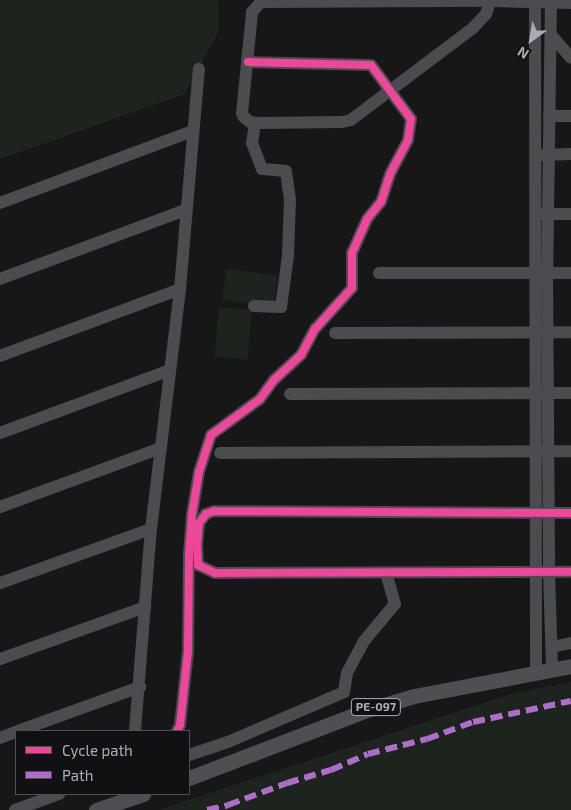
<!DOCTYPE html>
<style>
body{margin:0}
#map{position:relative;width:571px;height:810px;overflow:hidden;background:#171717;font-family:"Exo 2",sans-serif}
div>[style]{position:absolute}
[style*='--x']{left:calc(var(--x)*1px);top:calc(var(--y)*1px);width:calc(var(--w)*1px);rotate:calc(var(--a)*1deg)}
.green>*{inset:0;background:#1d241e;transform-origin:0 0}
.minor>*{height:12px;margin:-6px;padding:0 6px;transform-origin:6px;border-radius:6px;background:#4b4c50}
.major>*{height:15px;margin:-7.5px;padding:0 7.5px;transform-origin:7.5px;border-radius:7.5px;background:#4d4f52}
.quiet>*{height:6px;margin-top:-3px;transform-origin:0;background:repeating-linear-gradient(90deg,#b06ccc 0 12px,transparent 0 18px)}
.cycleway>*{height:8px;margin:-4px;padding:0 4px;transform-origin:4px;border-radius:4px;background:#ed469a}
span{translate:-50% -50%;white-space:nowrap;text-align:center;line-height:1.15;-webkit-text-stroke:4px #111113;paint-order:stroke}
.shield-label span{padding:1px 4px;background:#111113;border:1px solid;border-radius:4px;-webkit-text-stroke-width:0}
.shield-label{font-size:12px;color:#a8adb8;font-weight:700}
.legend{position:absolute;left:15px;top:730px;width:175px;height:65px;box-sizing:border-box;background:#111113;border:1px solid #4d4f55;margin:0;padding:6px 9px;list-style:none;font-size:15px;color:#a8adb8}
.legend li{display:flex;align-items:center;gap:10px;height:25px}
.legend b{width:25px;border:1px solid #4d4f55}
.north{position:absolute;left:506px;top:15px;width:50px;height:50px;-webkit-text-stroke:4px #111113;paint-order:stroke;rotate:212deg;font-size:14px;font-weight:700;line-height:20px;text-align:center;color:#a8adb8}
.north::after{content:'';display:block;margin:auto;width:18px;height:22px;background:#a8adb8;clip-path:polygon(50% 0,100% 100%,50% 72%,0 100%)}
</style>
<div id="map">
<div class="green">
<div style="clip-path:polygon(0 0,218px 0,219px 31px,185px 94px,0 159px)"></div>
<div style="left:226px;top:269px;width:52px;height:31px;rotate:7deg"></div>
<div style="left:219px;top:307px;width:33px;height:50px;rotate:5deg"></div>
<div style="clip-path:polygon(571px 682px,571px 810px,159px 810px,514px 693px)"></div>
</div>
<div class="minor">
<div style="--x:535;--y:0;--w:672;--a:89.91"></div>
<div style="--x:551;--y:0;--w:273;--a:90.8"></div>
<div style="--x:547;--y:273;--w:299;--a:89.6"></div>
<div style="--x:549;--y:572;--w:98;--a:88.2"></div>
<div style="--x:490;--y:1;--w:14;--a:107"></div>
<div style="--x:486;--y:14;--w:19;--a:133"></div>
<div style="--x:473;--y:28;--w:153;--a:143"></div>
<div style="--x:351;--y:120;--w:9;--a:167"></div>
<div style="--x:342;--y:122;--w:84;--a:179.3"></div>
<div style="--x:258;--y:123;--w:8;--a:-173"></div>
<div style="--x:250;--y:122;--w:8;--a:-140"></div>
<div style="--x:244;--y:117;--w:4;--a:-117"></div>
<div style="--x:242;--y:113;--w:101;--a:-84.3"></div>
<div style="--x:252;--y:12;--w:13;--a:-48"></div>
<div style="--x:261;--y:2;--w:229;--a:-0.3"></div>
<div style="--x:490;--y:1;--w:81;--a:1.4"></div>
<div style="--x:551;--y:35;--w:30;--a:49"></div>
<div style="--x:549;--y:116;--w:22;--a:0"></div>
<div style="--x:542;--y:155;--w:29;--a:-2"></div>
<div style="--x:0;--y:203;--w:206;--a:-20.5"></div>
<div style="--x:541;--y:214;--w:30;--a:0"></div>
<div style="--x:379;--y:273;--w:192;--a:0"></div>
<div style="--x:0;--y:279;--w:198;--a:-20.4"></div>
<div style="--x:254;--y:306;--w:27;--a:2"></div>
<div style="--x:281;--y:307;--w:51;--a:-82.2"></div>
<div style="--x:288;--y:256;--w:56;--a:-88"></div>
<div style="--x:290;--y:200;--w:29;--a:-98"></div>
<div style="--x:286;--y:171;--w:24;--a:-175"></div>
<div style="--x:262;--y:169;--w:28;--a:-111"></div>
<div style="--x:252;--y:143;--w:20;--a:-81"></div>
<div style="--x:335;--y:333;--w:236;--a:-0.2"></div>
<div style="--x:0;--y:356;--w:192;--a:-20.4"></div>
<div style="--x:290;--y:394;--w:281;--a:-0.2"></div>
<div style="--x:0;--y:433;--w:181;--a:-20.3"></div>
<div style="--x:220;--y:453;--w:351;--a:-0.3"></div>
<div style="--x:0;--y:507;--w:171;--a:-20.1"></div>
<div style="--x:571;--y:513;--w:357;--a:-179.7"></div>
<div style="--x:214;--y:511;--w:9;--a:159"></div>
<div style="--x:206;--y:514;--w:11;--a:128"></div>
<div style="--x:199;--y:523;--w:21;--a:95"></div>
<div style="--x:197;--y:544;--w:21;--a:87"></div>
<div style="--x:198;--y:565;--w:19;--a:25"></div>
<div style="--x:215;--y:573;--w:356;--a:-0.2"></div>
<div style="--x:0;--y:583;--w:160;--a:-19.7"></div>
<div style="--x:552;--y:647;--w:19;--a:-12"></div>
<div style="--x:0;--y:659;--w:154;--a:-19.7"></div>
<div style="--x:18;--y:731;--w:130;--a:-19.8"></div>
<div style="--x:135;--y:731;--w:203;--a:-85.5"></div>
<div style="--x:151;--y:529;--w:242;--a:-83.1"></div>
<div style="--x:180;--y:289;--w:221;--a:-85.1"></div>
<div style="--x:177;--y:731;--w:7;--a:-63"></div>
<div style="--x:180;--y:725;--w:74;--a:-83.8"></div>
<div style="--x:188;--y:651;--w:97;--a:-89.4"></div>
<div style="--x:189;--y:554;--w:40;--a:-85.7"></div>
<div style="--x:192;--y:514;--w:43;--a:-80.5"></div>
<div style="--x:199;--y:472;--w:39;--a:-72"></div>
<div style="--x:211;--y:435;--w:61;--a:-36.3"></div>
<div style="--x:260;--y:399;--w:24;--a:-54"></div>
<div style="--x:274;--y:380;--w:37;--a:-43"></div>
<div style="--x:301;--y:355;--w:30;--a:-62"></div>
<div style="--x:315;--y:329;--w:55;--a:-47.9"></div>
<div style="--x:352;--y:288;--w:35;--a:-90"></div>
<div style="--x:352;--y:253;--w:37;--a:-66"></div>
<div style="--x:367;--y:219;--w:22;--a:-51"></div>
<div style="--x:381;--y:202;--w:29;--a:-72"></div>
<div style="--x:390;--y:174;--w:38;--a:-62"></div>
<div style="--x:408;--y:140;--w:21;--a:-82"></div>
<div style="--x:411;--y:119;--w:67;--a:-126.5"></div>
<div style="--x:371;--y:65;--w:123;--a:-178.6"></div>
<div style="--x:0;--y:738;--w:17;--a:-21"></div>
<div style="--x:189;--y:755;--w:41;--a:-18.4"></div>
<div style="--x:228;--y:742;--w:126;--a:-23.3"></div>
<div style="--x:344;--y:692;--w:19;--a:-81"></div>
<div style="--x:347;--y:673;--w:36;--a:-62"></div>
<div style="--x:364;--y:641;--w:48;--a:-50"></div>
<div style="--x:395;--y:604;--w:32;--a:-106"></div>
<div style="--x:15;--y:810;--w:47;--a:-20"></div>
</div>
<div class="major">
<div style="--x:189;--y:778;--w:194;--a:-20.9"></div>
<div style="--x:370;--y:709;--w:46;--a:-16.5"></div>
<div style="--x:414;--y:696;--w:160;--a:-10.8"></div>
<div style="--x:96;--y:810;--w:50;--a:-18.8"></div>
</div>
<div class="quiet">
<div style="--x:207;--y:810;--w:22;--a:-13"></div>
<div style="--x:228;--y:805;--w:63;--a:-20.4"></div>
<div style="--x:287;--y:783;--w:46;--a:-16.5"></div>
<div style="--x:331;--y:770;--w:40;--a:-23.4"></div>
<div style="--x:368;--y:754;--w:61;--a:-14.3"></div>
<div style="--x:427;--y:739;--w:49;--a:-20.3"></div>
<div style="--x:473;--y:722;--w:100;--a:-12.1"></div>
</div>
<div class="cycleway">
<div style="--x:571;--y:513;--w:357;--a:-179.7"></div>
<div style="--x:214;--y:511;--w:9;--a:159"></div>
<div style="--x:206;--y:514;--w:11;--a:128"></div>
<div style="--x:199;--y:523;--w:21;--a:95"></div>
<div style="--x:197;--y:544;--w:21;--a:87"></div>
<div style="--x:198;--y:565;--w:19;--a:25"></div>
<div style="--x:215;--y:573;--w:356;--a:-0.2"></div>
<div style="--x:177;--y:731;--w:7;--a:-63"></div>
<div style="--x:180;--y:725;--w:74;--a:-83.8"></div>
<div style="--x:188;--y:651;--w:97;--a:-89.4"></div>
<div style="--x:189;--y:554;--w:40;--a:-85.7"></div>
<div style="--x:192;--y:514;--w:43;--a:-80.5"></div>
<div style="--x:199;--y:472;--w:39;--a:-72"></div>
<div style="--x:211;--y:435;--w:61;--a:-36.3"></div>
<div style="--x:260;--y:399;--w:24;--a:-54"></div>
<div style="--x:274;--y:380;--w:37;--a:-43"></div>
<div style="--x:301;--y:355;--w:30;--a:-62"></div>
<div style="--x:315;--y:329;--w:55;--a:-47.9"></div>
<div style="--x:352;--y:288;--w:35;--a:-90"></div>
<div style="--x:352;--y:253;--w:37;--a:-66"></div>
<div style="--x:367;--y:219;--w:22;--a:-51"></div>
<div style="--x:381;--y:202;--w:29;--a:-72"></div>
<div style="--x:390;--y:174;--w:38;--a:-62"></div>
<div style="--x:408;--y:140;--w:21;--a:-82"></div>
<div style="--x:411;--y:119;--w:67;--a:-126.5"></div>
<div style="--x:371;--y:65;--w:123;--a:-178.6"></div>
</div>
<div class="shield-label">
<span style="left:376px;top:707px">PE-097</span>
</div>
<ul class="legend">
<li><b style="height:6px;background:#ed469a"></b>Cycle path</li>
<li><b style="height:6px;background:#b06ccc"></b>Path</li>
</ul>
<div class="north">N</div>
</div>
